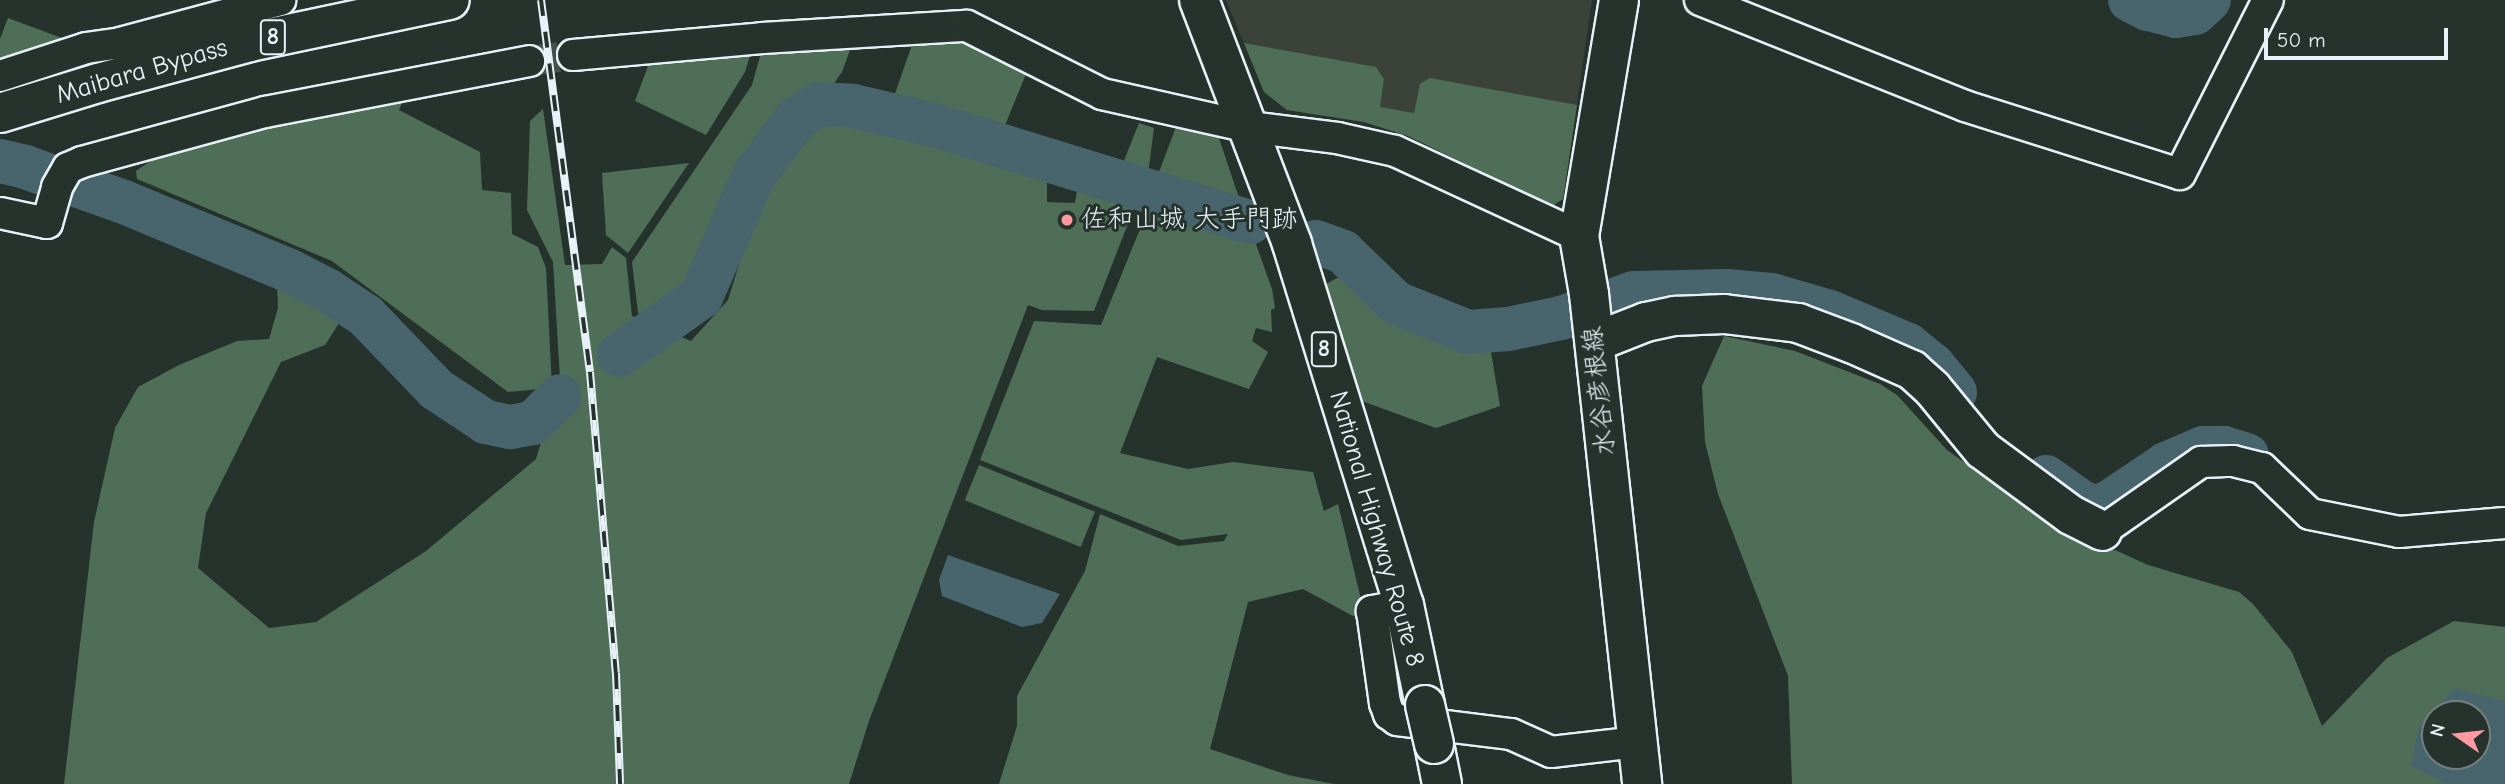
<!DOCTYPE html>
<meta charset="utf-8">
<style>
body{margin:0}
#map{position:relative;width:2505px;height:784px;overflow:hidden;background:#26332d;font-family:"Comic Neue","Klee One",sans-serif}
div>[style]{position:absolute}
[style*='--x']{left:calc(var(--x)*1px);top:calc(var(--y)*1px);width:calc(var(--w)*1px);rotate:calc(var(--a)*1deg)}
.built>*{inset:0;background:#3b4239}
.green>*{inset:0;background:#4f6e57;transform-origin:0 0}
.water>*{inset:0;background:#48656e}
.river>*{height:44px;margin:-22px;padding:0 22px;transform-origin:22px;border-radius:22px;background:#48656e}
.street-tunnel>*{height:30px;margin-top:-15px;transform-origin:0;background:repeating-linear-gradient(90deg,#43504b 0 30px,transparent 0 45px)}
.roads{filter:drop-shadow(2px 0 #e8f1f8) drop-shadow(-2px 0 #e8f1f8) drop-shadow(0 2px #e8f1f8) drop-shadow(0 -2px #e8f1f8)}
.street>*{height:30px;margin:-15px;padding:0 15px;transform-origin:15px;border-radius:15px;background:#26332d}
.secondary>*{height:38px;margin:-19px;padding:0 19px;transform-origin:19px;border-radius:19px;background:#26332d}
.highway>*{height:38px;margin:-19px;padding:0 19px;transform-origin:19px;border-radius:19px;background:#26332d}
.rail>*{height:8px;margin-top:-4px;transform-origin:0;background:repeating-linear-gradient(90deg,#26332d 0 16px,#e8f1f8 0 32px);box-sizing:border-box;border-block:2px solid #e8f1f8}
.bridges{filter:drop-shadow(2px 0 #e8f1f8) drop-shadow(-2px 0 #e8f1f8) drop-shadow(0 2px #e8f1f8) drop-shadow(0 -2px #e8f1f8)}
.highway-bridge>*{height:38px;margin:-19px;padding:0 19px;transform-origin:19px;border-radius:19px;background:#26332d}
.dots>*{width:19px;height:19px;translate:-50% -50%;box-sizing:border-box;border:4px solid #26332d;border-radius:50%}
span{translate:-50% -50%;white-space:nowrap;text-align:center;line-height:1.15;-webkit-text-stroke:6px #26332d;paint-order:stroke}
.shield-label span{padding:2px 5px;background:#26332d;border:2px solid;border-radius:5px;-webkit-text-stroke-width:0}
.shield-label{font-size:24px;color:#e8f1f8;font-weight:700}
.street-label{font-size:26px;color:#e8f1f8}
.poi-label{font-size:26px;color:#e8f1f8}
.left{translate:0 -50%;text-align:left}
.north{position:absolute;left:2421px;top:700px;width:70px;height:70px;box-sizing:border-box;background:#26332d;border:2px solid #747f7e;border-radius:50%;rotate:284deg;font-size:19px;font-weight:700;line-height:28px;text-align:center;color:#e8f1f8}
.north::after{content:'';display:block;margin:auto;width:24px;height:32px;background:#ff9aa2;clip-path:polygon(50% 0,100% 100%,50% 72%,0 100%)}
.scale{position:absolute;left:2264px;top:28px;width:184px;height:32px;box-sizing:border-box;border:4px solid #e8f1f8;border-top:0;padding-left:9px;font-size:21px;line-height:24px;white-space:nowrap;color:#e8f1f8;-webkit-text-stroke:5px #26332d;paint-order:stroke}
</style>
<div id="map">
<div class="built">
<div style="clip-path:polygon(1226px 0,1592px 0,1563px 199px,1552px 206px,1408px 136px,1364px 122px,1287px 110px,1264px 92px)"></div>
</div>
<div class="green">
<div style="clip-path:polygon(8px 18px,67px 40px,0 64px,0 39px)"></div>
<div style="clip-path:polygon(914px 39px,974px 39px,1028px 69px,999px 140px,890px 108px)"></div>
<div style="clip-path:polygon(853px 42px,842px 72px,825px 96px,815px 96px,792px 110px,747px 174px,693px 294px,656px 320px,638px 313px,632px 262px,752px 85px,762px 49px)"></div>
<div style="clip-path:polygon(1244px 43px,1376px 67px,1384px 79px,1380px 107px,1414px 113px,1420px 84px,1430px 78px,1577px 105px,1563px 199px,1552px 206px,1408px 136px,1364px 122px,1287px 110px,1264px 92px)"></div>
<div style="clip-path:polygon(752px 49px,745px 72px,706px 135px,635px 101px,651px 58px)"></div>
<div style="clip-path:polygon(405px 96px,399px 110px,480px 152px,482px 190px,511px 193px,512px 234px,538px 247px,546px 268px,552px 388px,508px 392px,332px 261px,137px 179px,136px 171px,169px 148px)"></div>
<div style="clip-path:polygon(543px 109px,565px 265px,602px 264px,612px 247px,626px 258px,632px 316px,691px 341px,728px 300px,762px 191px,809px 131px,823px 119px,912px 134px,1047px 175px,1047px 202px,1075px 203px,1079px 176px,1138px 198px,1094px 311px,1042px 310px,1028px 305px,869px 721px,849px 784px,64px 784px,94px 522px,115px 428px,138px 387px,179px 365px,237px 341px,269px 339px,278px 308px,277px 283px,326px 300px,343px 317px,325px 345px,281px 362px,206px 513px,198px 568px,269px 628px,316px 622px,426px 551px,536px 459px,560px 379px,553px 262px,527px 210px,530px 121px)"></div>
<div style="clip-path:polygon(1139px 123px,1154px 128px,1147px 182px,1119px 173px)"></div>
<div style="clip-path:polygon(1176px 127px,1217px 132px,1241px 204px,1232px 202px,1233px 211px,1154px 185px)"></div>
<div style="clip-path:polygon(689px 163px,628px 253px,606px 235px,602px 173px)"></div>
<div style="clip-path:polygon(1151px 202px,1252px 233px,1272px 289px,1275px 308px,1271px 310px,1272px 332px,1256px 328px,1252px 341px,1268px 352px,1249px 389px,1157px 357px,1120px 453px,1188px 469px,1233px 462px,1313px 472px,1324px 511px,1338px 504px,1365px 616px,1353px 616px,1303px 589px,1248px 602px,1210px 749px,1288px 775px,1334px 784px,999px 784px,1017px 726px,1017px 696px,1085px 571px,1100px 514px,1178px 546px,1224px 541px,1228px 534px,1181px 540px,980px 460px,1034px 321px,1101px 325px)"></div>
<div style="clip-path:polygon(1344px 274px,1488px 334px,1500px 406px,1436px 428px,1359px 400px,1323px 286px)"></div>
<div style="clip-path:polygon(evenodd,1724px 336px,1795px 351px,1880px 384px,1897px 395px,1947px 450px,2038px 515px,2148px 565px,2239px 592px,2253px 604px,2292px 652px,2322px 726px,2387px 658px,2454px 621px,2505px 627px,2505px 784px,1792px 784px,1788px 676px,1718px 494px,1705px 442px,1702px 386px,1724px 336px,2435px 714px,2477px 714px,2477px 756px,2435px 756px,2435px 714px)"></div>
<div style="left:979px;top:465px;width:125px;height:38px;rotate:22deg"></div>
</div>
<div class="water">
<div style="clip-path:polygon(948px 555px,1060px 594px,1042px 623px,1022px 627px,942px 596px,939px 580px)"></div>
<div style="clip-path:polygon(evenodd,2455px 688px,2505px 701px,2505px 784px,2446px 784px,2411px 766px,2419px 727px,2455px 688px,2477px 714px,2477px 756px,2435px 756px,2435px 714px,2477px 714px)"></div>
</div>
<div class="river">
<div style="--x:2130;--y:0;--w:20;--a:27"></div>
<div style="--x:2148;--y:9;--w:29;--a:14"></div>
<div style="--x:2176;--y:16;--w:19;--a:-9"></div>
<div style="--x:2195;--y:13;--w:19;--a:-43"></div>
<div style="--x:0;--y:161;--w:26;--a:13"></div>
<div style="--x:25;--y:167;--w:105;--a:19.5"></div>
<div style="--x:124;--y:202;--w:180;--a:22.6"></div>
<div style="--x:290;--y:271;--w:42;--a:27.2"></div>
<div style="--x:327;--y:290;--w:47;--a:33.7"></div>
<div style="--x:366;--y:316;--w:101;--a:46.2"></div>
<div style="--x:436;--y:389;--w:60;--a:33.4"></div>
<div style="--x:486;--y:422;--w:25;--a:12"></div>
<div style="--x:510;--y:427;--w:23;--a:-10"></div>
<div style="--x:533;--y:423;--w:38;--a:-45"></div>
<div style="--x:1316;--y:242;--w:29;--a:20"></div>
<div style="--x:1343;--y:252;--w:74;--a:43.9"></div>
<div style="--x:1396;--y:303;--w:78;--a:21.9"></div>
<div style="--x:1468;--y:332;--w:40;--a:-4.3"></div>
<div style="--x:1508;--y:329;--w:54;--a:-11.7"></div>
<div style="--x:1561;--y:318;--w:77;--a:-18.9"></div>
<div style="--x:1634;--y:293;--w:93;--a:-1.2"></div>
<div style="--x:1727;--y:291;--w:44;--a:5.2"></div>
<div style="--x:1771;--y:295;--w:61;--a:16.1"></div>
<div style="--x:1830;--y:312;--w:85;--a:22.9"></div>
<div style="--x:1908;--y:345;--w:32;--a:39"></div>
<div style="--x:1933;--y:365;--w:35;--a:51"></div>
<div style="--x:619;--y:355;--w:100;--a:-35.3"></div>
<div style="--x:701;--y:297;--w:133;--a:-66.5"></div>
<div style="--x:754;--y:175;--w:71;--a:-53"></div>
<div style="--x:797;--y:118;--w:26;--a:-32"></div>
<div style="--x:819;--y:104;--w:34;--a:3"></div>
<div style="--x:853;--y:106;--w:83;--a:13.2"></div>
<div style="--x:934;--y:125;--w:331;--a:17.1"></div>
<div style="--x:2046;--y:477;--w:45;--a:35.1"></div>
<div style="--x:2083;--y:503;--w:13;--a:18"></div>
<div style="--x:2095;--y:507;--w:14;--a:-17"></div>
<div style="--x:2108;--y:503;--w:70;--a:-33.9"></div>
<div style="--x:2166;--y:464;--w:40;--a:-23.4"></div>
<div style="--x:2203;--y:448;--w:21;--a:0"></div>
<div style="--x:2224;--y:448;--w:24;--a:17"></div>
</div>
<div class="street-tunnel">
<div style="--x:529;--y:61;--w:44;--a:-7.8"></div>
</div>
<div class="roads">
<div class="street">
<div style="--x:1700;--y:0;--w:285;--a:21.8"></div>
<div style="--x:1965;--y:106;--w:225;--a:17.6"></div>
<div style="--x:2180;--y:174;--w:195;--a:-63.2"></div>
<div style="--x:573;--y:55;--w:190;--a:-5.1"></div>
<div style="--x:762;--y:38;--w:205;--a:-3.4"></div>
<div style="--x:967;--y:26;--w:151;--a:26.7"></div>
<div style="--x:1102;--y:94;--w:151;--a:12.7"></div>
<div style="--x:1249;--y:127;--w:89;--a:7.1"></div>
<div style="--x:1337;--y:138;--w:59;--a:12.6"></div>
<div style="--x:1395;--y:151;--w:203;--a:24.8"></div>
<div style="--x:0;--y:76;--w:90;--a:-18"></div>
<div style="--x:86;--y:48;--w:34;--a:-8"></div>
<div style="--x:120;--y:43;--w:166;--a:-15"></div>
<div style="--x:0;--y:213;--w:48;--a:12"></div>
<div style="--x:47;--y:223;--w:37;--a:-74"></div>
<div style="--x:57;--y:187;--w:22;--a:-60"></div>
<div style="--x:68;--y:168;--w:15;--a:-23"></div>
<div style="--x:82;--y:162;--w:190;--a:-15.3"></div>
<div style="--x:265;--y:112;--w:269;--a:-10.9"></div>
<div style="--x:2102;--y:531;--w:121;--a:-34.9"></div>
<div style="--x:2201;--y:462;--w:32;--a:-2"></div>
<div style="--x:2233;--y:461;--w:30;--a:14"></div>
<div style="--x:2262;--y:468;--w:66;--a:43.8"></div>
<div style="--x:2310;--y:514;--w:91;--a:11.4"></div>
<div style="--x:2399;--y:532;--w:106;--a:-4.9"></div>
<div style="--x:1404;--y:605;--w:33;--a:169"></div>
<div style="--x:1372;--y:611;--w:93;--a:82"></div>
<div style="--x:1385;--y:703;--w:12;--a:70"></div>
<div style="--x:1389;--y:714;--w:10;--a:37"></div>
<div style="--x:1397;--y:720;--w:115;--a:7"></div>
<div style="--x:1511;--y:734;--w:44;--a:24.2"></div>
<div style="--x:1551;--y:752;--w:88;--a:-6.6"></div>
</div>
<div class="secondary">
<div style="--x:1619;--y:0;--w:239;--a:99.6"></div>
<div style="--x:1579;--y:236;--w:59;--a:80.2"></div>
<div style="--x:1589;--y:294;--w:493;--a:83.8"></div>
<div style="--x:1595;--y:342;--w:55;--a:-21.4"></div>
<div style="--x:1646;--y:322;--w:30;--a:-12"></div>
<div style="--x:1675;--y:316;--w:49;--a:-2.3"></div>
<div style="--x:1724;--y:314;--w:75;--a:6.9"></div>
<div style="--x:1798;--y:323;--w:57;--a:20.7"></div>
<div style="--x:1851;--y:343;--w:67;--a:23.9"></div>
<div style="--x:1912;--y:370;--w:27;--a:42"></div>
<div style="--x:1932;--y:388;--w:80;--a:50.6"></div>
<div style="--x:1983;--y:450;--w:109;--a:36.5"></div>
<div style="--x:2071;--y:515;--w:35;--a:27"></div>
</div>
<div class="highway">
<div style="--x:1199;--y:0;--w:261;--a:69.1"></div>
<div style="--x:1292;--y:244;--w:378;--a:72.8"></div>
<div style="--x:1404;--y:605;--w:102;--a:78.1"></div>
<div style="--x:0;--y:113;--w:102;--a:-17"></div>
<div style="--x:98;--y:83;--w:157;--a:-15.1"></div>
<div style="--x:250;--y:42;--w:204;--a:-11.9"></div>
<div style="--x:1434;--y:744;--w:41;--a:78.7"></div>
</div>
</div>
<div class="rail">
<div style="--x:541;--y:0;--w:375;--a:82.5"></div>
<div style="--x:590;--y:372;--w:302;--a:85.1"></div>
<div style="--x:616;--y:673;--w:111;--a:87.9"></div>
</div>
<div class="bridges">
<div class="highway-bridge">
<div style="--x:1425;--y:705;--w:40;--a:77"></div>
</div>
</div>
<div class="dots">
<div style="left:1067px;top:220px;background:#ff9aa2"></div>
</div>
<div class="shield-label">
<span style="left:273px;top:37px">8</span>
<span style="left:1324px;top:349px">8</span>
</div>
<div class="street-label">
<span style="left:142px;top:72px;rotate:-16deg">Maibara Bypass</span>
<span style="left:1600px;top:391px;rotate:-96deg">水谷彦根線</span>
<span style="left:1376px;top:529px;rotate:74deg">National Highway Route 8</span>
</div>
<div class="poi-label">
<span class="left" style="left:1081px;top:220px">佐和山城 大手門跡</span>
</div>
<div class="north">N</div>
<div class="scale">50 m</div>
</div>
